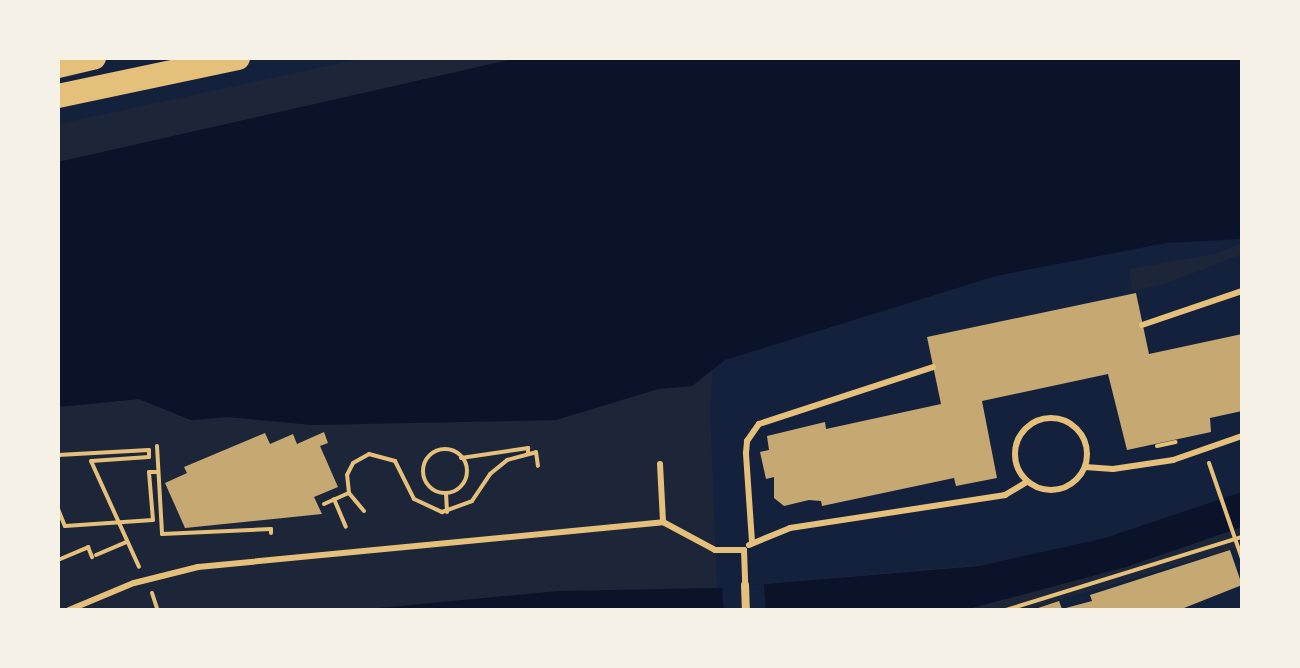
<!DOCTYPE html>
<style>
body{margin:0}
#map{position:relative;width:1300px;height:668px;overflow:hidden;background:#14213d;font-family:"Work Sans",sans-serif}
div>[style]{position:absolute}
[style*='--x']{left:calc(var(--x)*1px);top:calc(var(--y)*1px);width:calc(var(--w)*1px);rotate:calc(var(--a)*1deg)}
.green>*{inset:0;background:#1d2539}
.water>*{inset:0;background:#0b132b}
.pier>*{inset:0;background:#14213d;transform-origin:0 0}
.building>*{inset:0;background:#c6a872}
.path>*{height:4px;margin:-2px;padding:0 2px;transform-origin:2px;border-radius:2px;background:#e5c07b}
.path>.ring{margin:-2px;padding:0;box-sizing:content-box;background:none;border:4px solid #e5c07b;border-radius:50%}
.service>*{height:6px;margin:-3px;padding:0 3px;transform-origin:3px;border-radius:3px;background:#e5c07b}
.service>.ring{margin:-3px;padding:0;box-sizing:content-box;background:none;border:6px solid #e5c07b;border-radius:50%}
.minor>*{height:8px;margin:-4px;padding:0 4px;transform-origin:4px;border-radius:4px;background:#e5c07b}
.motorway>*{height:24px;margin:-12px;padding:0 12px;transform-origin:12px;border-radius:12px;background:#e5c07b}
span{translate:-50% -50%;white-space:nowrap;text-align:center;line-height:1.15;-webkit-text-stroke:6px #f6f1e7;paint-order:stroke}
.frame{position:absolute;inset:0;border:60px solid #f6f1e7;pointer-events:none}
</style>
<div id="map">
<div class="green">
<div style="clip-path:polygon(365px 58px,518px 58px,58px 162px,58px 124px)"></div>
<div style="clip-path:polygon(1242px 243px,1242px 254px,1165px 284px,1132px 291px,1129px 269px,1215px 254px)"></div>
<div style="clip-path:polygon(713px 368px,710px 407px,717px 588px,1001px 563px,1105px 538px,1242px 492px,1242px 546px,1026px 610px,58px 610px,58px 407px,139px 399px,191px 420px,228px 417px,312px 425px,556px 420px,658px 389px,692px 386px)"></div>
</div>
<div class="water">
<div style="clip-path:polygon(518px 58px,1242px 58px,1242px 239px,1166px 243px,996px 276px,725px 360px,692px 386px,658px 389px,556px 420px,312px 425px,228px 417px,191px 420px,139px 399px,58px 407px,58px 162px)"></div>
<div style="clip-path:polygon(1242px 492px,1242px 527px,1126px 567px,965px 610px,358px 610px,558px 591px,717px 588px,979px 566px,1105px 538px)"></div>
</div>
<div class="pier">
<div style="left:764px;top:584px;width:26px;height:42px;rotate:86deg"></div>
</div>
<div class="building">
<div style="clip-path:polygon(1136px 293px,1149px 354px,1242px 334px,1242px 411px,1210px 418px,1211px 432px,1127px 450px,1108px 374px,982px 401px,997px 478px,956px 486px,954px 478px,822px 506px,821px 501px,809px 500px,784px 506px,774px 498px,774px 477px,766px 479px,760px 452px,769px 450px,767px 436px,825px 422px,826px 429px,941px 404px,927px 337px)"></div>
<div style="clip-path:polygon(324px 432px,328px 443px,320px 446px,338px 487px,314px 497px,322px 514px,185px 528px,165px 483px,187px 473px,184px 467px,265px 433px,270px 444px,293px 434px,297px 444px)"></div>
<div style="clip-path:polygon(1230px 550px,1242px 585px,1179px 610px,1032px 610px,1059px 601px,1062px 609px,1092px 601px,1090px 595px)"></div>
</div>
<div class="path">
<div style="--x:157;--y:446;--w:88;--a:86.7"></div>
<div style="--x:162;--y:534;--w:109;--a:-2.6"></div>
<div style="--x:271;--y:529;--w:4;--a:90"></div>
<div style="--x:1157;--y:446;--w:19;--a:-12"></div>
<div class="ring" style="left:423px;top:449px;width:40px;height:40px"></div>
<div style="--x:58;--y:455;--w:91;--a:-3.1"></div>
<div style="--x:149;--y:450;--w:7;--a:90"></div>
<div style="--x:149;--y:457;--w:58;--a:176.1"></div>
<div style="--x:91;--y:461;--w:116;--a:65.6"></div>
<div style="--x:461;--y:458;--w:68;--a:-8.5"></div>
<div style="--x:528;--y:448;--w:5;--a:90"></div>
<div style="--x:1209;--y:463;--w:102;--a:71"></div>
<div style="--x:446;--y:493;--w:19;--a:87"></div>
<div style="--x:334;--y:499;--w:30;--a:67"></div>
<div style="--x:324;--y:504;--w:27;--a:-24"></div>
<div style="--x:58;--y:509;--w:18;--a:68"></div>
<div style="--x:65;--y:526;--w:88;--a:-3.9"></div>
<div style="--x:153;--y:520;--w:48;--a:-94.8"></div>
<div style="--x:149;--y:472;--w:9;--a:0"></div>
<div style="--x:364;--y:511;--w:23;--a:-130"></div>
<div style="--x:349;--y:493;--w:18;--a:-96"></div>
<div style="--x:347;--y:475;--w:13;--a:-63"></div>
<div style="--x:353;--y:463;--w:18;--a:-29"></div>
<div style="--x:369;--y:454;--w:27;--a:15"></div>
<div style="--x:395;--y:461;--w:42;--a:63.4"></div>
<div style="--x:414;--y:499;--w:31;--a:25"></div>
<div style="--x:442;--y:512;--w:32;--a:-20"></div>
<div style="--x:472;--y:501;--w:32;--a:-56"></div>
<div style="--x:490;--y:474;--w:22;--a:-39"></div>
<div style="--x:507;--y:460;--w:30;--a:-15"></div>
<div style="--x:536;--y:452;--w:14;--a:82"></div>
<div style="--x:96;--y:555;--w:34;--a:-23"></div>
<div style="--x:58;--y:560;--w:33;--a:-23"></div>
<div style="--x:88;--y:547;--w:11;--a:68"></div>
<div style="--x:152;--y:593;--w:16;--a:72"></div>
<div style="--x:1006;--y:610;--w:247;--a:-17.2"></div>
</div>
<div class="service">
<div style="--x:1142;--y:325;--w:106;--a:-18.8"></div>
<div class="ring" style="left:1015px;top:418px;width:66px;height:66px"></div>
<div style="--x:660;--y:464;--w:58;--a:87"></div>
<div style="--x:1085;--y:467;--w:28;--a:4"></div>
<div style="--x:1113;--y:469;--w:61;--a:-8.5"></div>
<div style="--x:1173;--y:460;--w:73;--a:-19.2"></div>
<div style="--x:752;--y:542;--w:89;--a:-93.9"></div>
<div style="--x:746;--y:453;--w:12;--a:-85"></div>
<div style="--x:747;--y:441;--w:21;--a:-55"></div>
<div style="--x:759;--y:424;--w:183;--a:-18.1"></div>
<div style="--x:749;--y:545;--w:44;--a:-22.5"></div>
<div style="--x:790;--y:528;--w:218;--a:-8.7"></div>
<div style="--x:1005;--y:495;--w:26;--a:-31"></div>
<div style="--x:69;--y:610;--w:70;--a:-22.6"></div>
<div style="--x:134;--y:583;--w:66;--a:-14"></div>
<div style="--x:198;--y:567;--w:467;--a:-5.5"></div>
<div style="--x:663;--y:522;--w:59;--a:28.3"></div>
<div style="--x:715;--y:550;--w:29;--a:0"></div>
<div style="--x:744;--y:550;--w:35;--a:88"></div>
</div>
<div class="minor">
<div style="--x:745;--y:585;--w:25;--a:88"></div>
</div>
<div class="motorway">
<div style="--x:58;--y:66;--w:37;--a:-13"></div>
<div style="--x:58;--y:96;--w:184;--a:-11.9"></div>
</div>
<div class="frame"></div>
</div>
